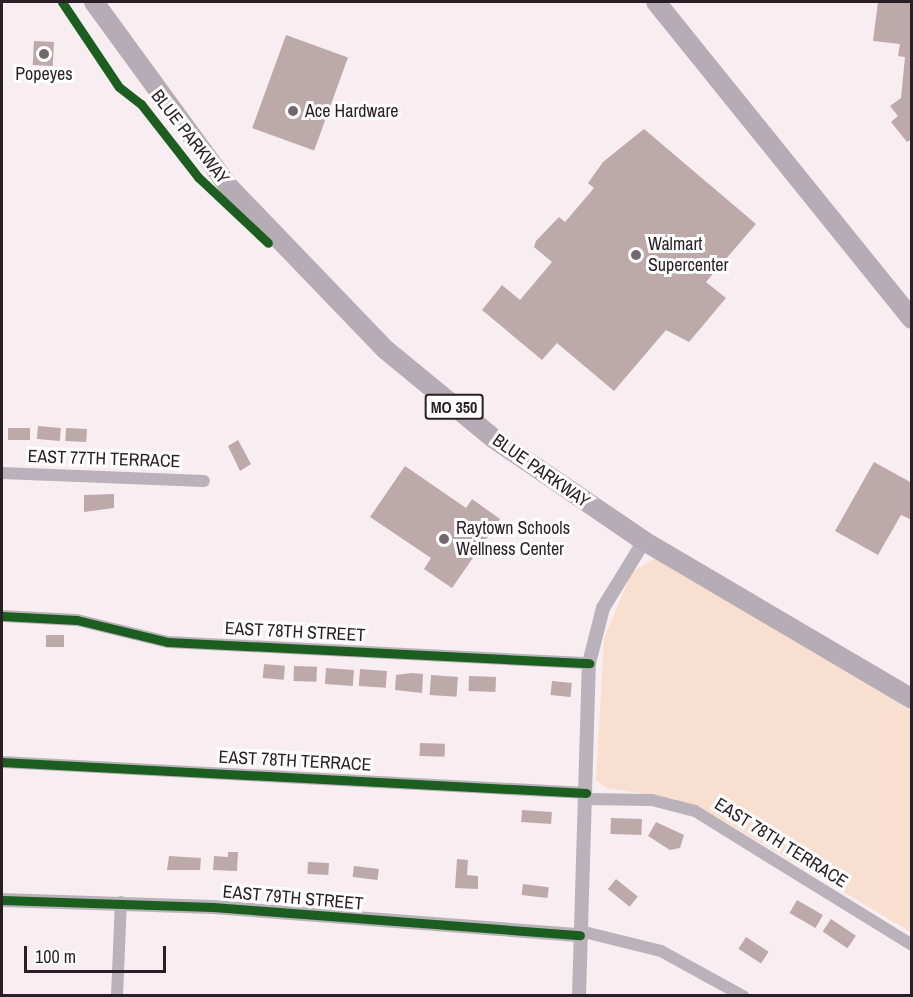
<!DOCTYPE html>
<style>
body{margin:0}
#map{position:relative;width:913px;height:997px;overflow:hidden;background:#f8eef2;font-family:"Archivo Narrow",sans-serif}
div>[style]{position:absolute}
[style*='--x']{left:calc(var(--x)*1px);top:calc(var(--y)*1px);width:calc(var(--w)*1px);rotate:calc(var(--a)*1deg)}
.green>*{inset:0;background:#f9dfcf}
.building>*{inset:0;background:#bda9aa;transform-origin:0 0}
.minor>*{height:12px;margin:-6px;padding:0 6px;transform-origin:6px;border-radius:6px;background:#bab2ba}
.tertiary>*{height:14px;margin:-7px;padding:0 7px;transform-origin:7px;border-radius:7px;background:#bab2ba}
.trunk>*{height:20px;margin:-10px;padding:0 10px;transform-origin:10px;border-radius:10px;background:#b6acb5}
.cycleway>*{height:9px;margin:-4.5px;padding:0 4.5px;transform-origin:4.5px;border-radius:4.5px;background:#1b5e20}
.dots>*{width:16px;height:16px;translate:-50% -50%;box-sizing:border-box;border:3px solid #fff;border-radius:50%}
span{translate:-50% -50%;white-space:nowrap;text-align:center;line-height:1.15;-webkit-text-stroke:6px #fff;paint-order:stroke}
.shield-label span{padding:2px 4px;background:#fff;border:2px solid;border-radius:4px;-webkit-text-stroke-width:0}
.shield-label{font-size:16px;color:#2a1f24;font-weight:700}
.poi-label{font-size:18px;color:#2a1f24}
.left{translate:0 -50%;text-align:left}
.street-label{font-size:18px;color:#2a1f24}
.frame{position:absolute;inset:0;border:3px solid #2a1f24;pointer-events:none}
.scale{position:absolute;left:24px;top:946px;width:142px;height:27px;box-sizing:border-box;border:3px solid #2a1f24;border-top:0;padding-left:8px;font-size:18px;line-height:21px;white-space:nowrap;color:#2a1f24;-webkit-text-stroke:4px #fff;paint-order:stroke}
</style>
<div id="map">
<div class="green">
<div style="clip-path:polygon(655px 558px,911px 710px,911px 932px,720px 819px,672px 798px,606px 788px,596px 780px,604px 638px,632px 572px)"></div>
</div>
<div class="building">
<div style="clip-path:polygon(878px 2px,912px 2px,912px 139px,907px 142px,891px 122px,898px 116px,890px 106px,901px 98px,905px 57px,898px 56px,900px 44px,873px 41px)"></div>
<div style="left:286px;top:35px;width:66px;height:99px;rotate:20deg"></div>
<div style="left:34px;top:41px;width:20px;height:24px;rotate:3deg"></div>
<div style="clip-path:polygon(644px 129px,756px 224px,706px 282px,726px 298px,689px 342px,666px 330px,614px 391px,557px 343px,542px 360px,482px 310px,502px 285px,520px 300px,552px 262px,534px 247px,536px 241px,559px 217px,565px 222px,594px 188px,588px 183px,603px 162px)"></div>
<div style="left:38px;top:426px;width:23px;height:13px;rotate:5deg"></div>
<div style="left:8px;top:428px;width:22px;height:12px"></div>
<div style="left:66px;top:428px;width:21px;height:13px;rotate:3deg"></div>
<div style="clip-path:polygon(238px 440px,251px 464px,240px 471px,228px 446px)"></div>
<div style="clip-path:polygon(874px 462px,912px 483px,912px 520px,901px 515px,878px 555px,835px 531px)"></div>
<div style="clip-path:polygon(405px 466px,466px 508px,472px 499px,500px 519px,452px 588px,424px 569px,431px 558px,370px 517px)"></div>
<div style="clip-path:polygon(114px 494px,114px 508px,84px 512px,84px 495px)"></div>
<div style="left:46px;top:635px;width:18px;height:12px"></div>
<div style="left:264px;top:664px;width:21px;height:14px;rotate:5deg"></div>
<div style="left:294px;top:666px;width:23px;height:15px;rotate:2deg"></div>
<div style="left:326px;top:668px;width:28px;height:16px;rotate:4deg"></div>
<div style="left:360px;top:669px;width:27px;height:17px;rotate:4deg"></div>
<div style="clip-path:polygon(412px 673px,423px 674px,422px 693px,395px 690px,396px 675px)"></div>
<div style="left:431px;top:675px;width:27px;height:20px;rotate:4deg"></div>
<div style="left:469px;top:676px;width:27px;height:15px;rotate:2deg"></div>
<div style="left:552px;top:681px;width:20px;height:14px;rotate:6deg"></div>
<div style="left:420px;top:743px;width:25px;height:13px;rotate:2deg"></div>
<div style="left:522px;top:810px;width:30px;height:12px;rotate:4deg"></div>
<div style="left:611px;top:818px;width:31px;height:16px;rotate:2deg"></div>
<div style="clip-path:polygon(656px 822px,684px 835px,680px 848px,670px 850px,648px 836px)"></div>
<div style="clip-path:polygon(228px 852px,238px 852px,237px 871px,213px 870px,214px 856px,228px 857px)"></div>
<div style="clip-path:polygon(169px 856px,201px 858px,200px 870px,167px 870px)"></div>
<div style="clip-path:polygon(457px 859px,468px 860px,467px 875px,478px 876px,478px 889px,455px 888px)"></div>
<div style="left:308px;top:862px;width:21px;height:12px;rotate:3deg"></div>
<div style="left:354px;top:866px;width:25px;height:11px;rotate:7deg"></div>
<div style="left:616px;top:879px;width:28px;height:13px;rotate:39deg"></div>
<div style="left:523px;top:884px;width:26px;height:11px;rotate:7deg"></div>
<div style="left:797px;top:900px;width:30px;height:15px;rotate:30deg"></div>
<div style="left:831px;top:919px;width:30px;height:15px;rotate:34deg"></div>
<div style="left:746px;top:937px;width:27px;height:14px;rotate:33deg"></div>
</div>
<div class="minor">
<div style="--x:2;--y:473;--w:202;--a:2.3"></div>
<div style="--x:2;--y:616;--w:75;--a:3.1"></div>
<div style="--x:77;--y:620;--w:94;--a:13.6"></div>
<div style="--x:168;--y:642;--w:422;--a:2.9"></div>
<div style="--x:2;--y:762;--w:585;--a:3.04"></div>
<div style="--x:586;--y:799;--w:66;--a:0.9"></div>
<div style="--x:652;--y:800;--w:44;--a:14.3"></div>
<div style="--x:695;--y:811;--w:255;--a:31.7"></div>
<div style="--x:580;--y:931;--w:83;--a:13.9"></div>
<div style="--x:661;--y:951;--w:94;--a:28.8"></div>
<div style="--x:117;--y:996;--w:94;--a:-87.6"></div>
</div>
<div class="tertiary">
<div style="--x:2;--y:900;--w:211;--a:1.9"></div>
<div style="--x:213;--y:907;--w:368;--a:4.4"></div>
<div style="--x:579;--y:996;--w:333;--a:-88.3"></div>
<div style="--x:589;--y:663;--w:57;--a:-75.7"></div>
<div style="--x:603;--y:608;--w:79;--a:-58.5"></div>
</div>
<div class="trunk">
<div style="--x:94;--y:2;--w:229;--a:53.9"></div>
<div style="--x:229;--y:187;--w:226;--a:46.1"></div>
<div style="--x:386;--y:350;--w:139;--a:39.4"></div>
<div style="--x:493;--y:438;--w:183;--a:34.3"></div>
<div style="--x:644;--y:541;--w:311;--a:30.5"></div>
<div style="--x:656;--y:2;--w:407;--a:51.1"></div>
</div>
<div class="cycleway">
<div style="--x:62;--y:2;--w:102;--a:56.2"></div>
<div style="--x:119;--y:87;--w:28;--a:38"></div>
<div style="--x:141;--y:104;--w:93;--a:52"></div>
<div style="--x:198;--y:177;--w:96;--a:43.3"></div>
<div style="--x:2;--y:616;--w:75;--a:3.1"></div>
<div style="--x:77;--y:620;--w:94;--a:13.6"></div>
<div style="--x:168;--y:642;--w:422;--a:2.9"></div>
<div style="--x:2;--y:762;--w:585;--a:3.04"></div>
<div style="--x:2;--y:900;--w:211;--a:1.9"></div>
<div style="--x:213;--y:907;--w:368;--a:4.4"></div>
</div>
<div class="dots">
<div style="left:44px;top:54px;background:#72676c"></div>
<div style="left:293px;top:111px;background:#72676c"></div>
<div style="left:636px;top:255px;background:#72676c"></div>
<div style="left:444px;top:539px;background:#72676c"></div>
</div>
<div class="shield-label">
<span style="left:454px;top:407px">MO 350</span>
</div>
<div class="poi-label">
<span style="left:44px;top:74px">Popeyes</span>
<span class="left" style="left:305px;top:111px">Ace Hardware</span>
<span class="left" style="left:648px;top:255px">Walmart<br>Supercenter</span>
<span class="left" style="left:456px;top:539px">Raytown Schools<br>Wellness Center</span>
</div>
<div class="street-label">
<span style="left:190px;top:137px;rotate:52deg">BLUE PARKWAY</span>
<span style="left:104px;top:459px;rotate:2deg">EAST 77TH TERRACE</span>
<span style="left:541px;top:471px;rotate:35deg">BLUE PARKWAY</span>
<span style="left:295px;top:632px;rotate:3deg">EAST 78TH STREET</span>
<span style="left:295px;top:761px;rotate:3deg">EAST 78TH TERRACE</span>
<span style="left:781px;top:843px;rotate:32deg">EAST 78TH TERRACE</span>
<span style="left:293px;top:898px;rotate:5deg">EAST 79TH STREET</span>
</div>
<div class="frame"></div>
<div class="scale">100 m</div>
</div>
